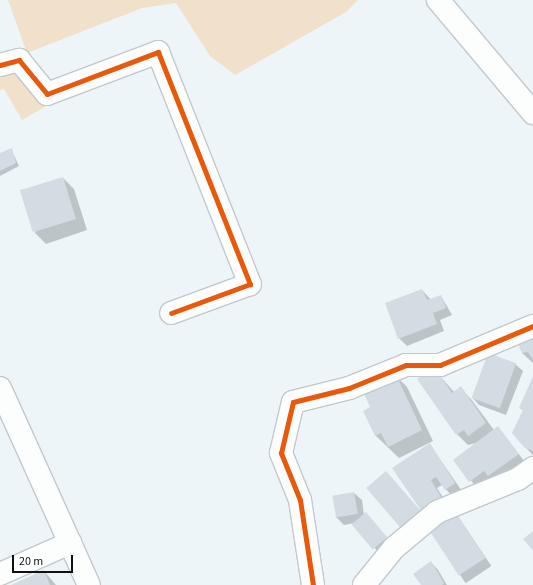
<!DOCTYPE html>
<style>
body{margin:0}
#map{position:relative;width:533px;height:585px;overflow:hidden;background:#edf5f9;font-family:"Source Sans 3",sans-serif}
div>[style]{position:absolute}
[style*='--x']{left:calc(var(--x)*1px);top:calc(var(--y)*1px);width:calc(var(--w)*1px);rotate:calc(var(--a)*1deg)}
.green>*{inset:0;background:#f1e0ca}
.shadow>*{inset:0;background:#0003;transform-origin:0 0}
.building>*{inset:0;background:#d2dce2;transform-origin:0 0}
.roads{filter:drop-shadow(1px 0 #c3c8cc) drop-shadow(-1px 0 #c3c8cc) drop-shadow(0 1px #c3c8cc) drop-shadow(0 -1px #c3c8cc)}
.minor>*{height:22px;margin:-11px;padding:0 11px;transform-origin:11px;border-radius:11px;background:#fcfefe}
.cycleway>*{height:5px;margin:-2.5px;padding:0 2.5px;transform-origin:2.5px;border-radius:2.5px;background:#e8590c}
span{translate:-50% -50%;white-space:nowrap;text-align:center;line-height:1.15;-webkit-text-stroke:4px #fff;paint-order:stroke}
.scale{position:absolute;left:12px;top:555px;width:61px;height:18px;box-sizing:border-box;border:2px solid #0d1114;border-top:0;padding-left:5px;font-size:12px;line-height:14px;white-space:nowrap;color:#0d1114;-webkit-text-stroke:3px #fff;paint-order:stroke}
</style>
<div id="map">
<div class="green">
<div style="clip-path:polygon(8px 0,358px 0,346px 12px,235px 75px,210px 56px,176px 3px,142px 8px,27px 53px)"></div>
<div style="clip-path:polygon(16px 64px,50px 104px,22px 120px,4px 89px,0 90px,0 68px)"></div>
</div>
<div class="shadow">
<div style="clip-path:polygon(11px 149px,19px 166px,0 176px,0 154px)"></div>
<div style="clip-path:polygon(63px 178px,74px 189px,87px 230px,46px 244px,35px 233px)"></div>
<div style="clip-path:polygon(422px 290px,431px 300px,441px 296px,452px 315px,440px 320px,444px 331px,407px 346px,399px 338px)"></div>
<div style="clip-path:polygon(533px 334px,533px 363px,522px 353px)"></div>
<div style="clip-path:polygon(515px 364px,523px 371px,506px 415px,479px 405px,472px 397px)"></div>
<div style="clip-path:polygon(433px 368px,454px 392px,460px 388px,471px 399px,494px 430px,498px 427px,525px 462px,496px 483px,478px 489px,454px 460px,476px 443px,468px 445px,457px 434px,418px 379px)"></div>
<div style="clip-path:polygon(396px 376px,407px 387px,433px 441px,399px 458px,375px 435px,371px 408px)"></div>
<div style="clip-path:polygon(533px 379px,533px 455px,524px 446px,524px 411px,520px 408px)"></div>
<div style="clip-path:polygon(430px 445px,462px 491px,453px 497px,442px 485px,437px 488px,448px 505px,407px 535px,367px 488px,386px 472px,420px 511px)"></div>
<div style="clip-path:polygon(354px 493px,362px 500px,364px 515px,394px 545px,381px 556px,355px 523px,344px 525px,336px 517px)"></div>
<div style="left:455px;top:512px;width:65px;height:31px;rotate:56deg"></div>
<div style="clip-path:polygon(431px 562px,438px 570px,447px 585px,422px 585px)"></div>
<div style="clip-path:polygon(44px 571px,56px 585px,13px 585px)"></div>
</div>
<div class="building">
<div style="clip-path:polygon(12px 148px,16px 163px,0 171px,0 153px)"></div>
<div style="left:63px;top:177px;width:44px;height:45px;rotate:73deg"></div>
<div style="clip-path:polygon(422px 289px,427px 300px,441px 295px,446px 308px,433px 313px,437px 324px,398px 339px,385px 303px)"></div>
<div style="clip-path:polygon(533px 333px,533px 360px,528px 352px,522px 353px,516px 340px)"></div>
<div style="left:488px;top:353px;width:30px;height:48px;rotate:20deg"></div>
<div style="clip-path:polygon(434px 367px,452px 393px,461px 386px,486px 423px,468px 436px,464px 430px,456px 435px,417px 379px)"></div>
<div style="clip-path:polygon(396px 375px,422px 430px,388px 447px,381px 433px,375px 436px,363px 411px,370px 407px,363px 391px)"></div>
<div style="clip-path:polygon(533px 376px,533px 451px,524px 447px,512px 433px,523px 410px,519px 408px)"></div>
<div style="clip-path:polygon(498px 426px,519px 454px,488px 476px,484px 471px,469px 482px,453px 460px)"></div>
<div style="clip-path:polygon(430px 443px,455px 483px,445px 490px,436px 477px,431px 480px,441px 497px,422px 512px,392px 468px)"></div>
<div style="left:386px;top:471px;width:52px;height:26px;rotate:49deg"></div>
<div style="left:354px;top:492px;width:22px;height:22px;rotate:80deg"></div>
<div style="left:455px;top:511px;width:56px;height:32px;rotate:57deg"></div>
<div style="left:366px;top:512px;width:33px;height:19px;rotate:50deg"></div>
<div style="clip-path:polygon(533px 531px,533px 551px,523px 539px)"></div>
<div style="clip-path:polygon(431px 561px,444px 583px,442px 585px,421px 585px,413px 574px)"></div>
<div style="clip-path:polygon(44px 570px,50px 585px,11px 585px)"></div>
</div>
<div class="roads">
<div class="minor">
<div style="--x:438;--y:0;--w:148;--a:49.9"></div>
<div style="--x:0;--y:65;--w:20;--a:-15"></div>
<div style="--x:19;--y:60;--w:44;--a:50.5"></div>
<div style="--x:47;--y:94;--w:119;--a:-20.7"></div>
<div style="--x:158;--y:52;--w:250;--a:68.4"></div>
<div style="--x:250;--y:284;--w:84;--a:159.8"></div>
<div style="--x:0;--y:388;--w:216;--a:65.7"></div>
<div style="--x:0;--y:574;--w:77;--a:-23.9"></div>
<div style="--x:313;--y:585;--w:86;--a:-98.7"></div>
<div style="--x:300;--y:500;--w:51;--a:-112"></div>
<div style="--x:281;--y:453;--w:52;--a:-76.8"></div>
<div style="--x:293;--y:402;--w:58;--a:-14"></div>
<div style="--x:349;--y:388;--w:61;--a:-22"></div>
<div style="--x:406;--y:365;--w:34;--a:0"></div>
<div style="--x:440;--y:365;--w:101;--a:-22.8"></div>
<div style="--x:364;--y:585;--w:48;--a:-51"></div>
<div style="--x:394;--y:548;--w:56;--a:-39.9"></div>
<div style="--x:437;--y:512;--w:87;--a:-22.2"></div>
<div style="--x:518;--y:479;--w:19;--a:-36"></div>
</div>
</div>
<div class="cycleway">
<div style="--x:0;--y:65;--w:20;--a:-15"></div>
<div style="--x:19;--y:60;--w:44;--a:50.5"></div>
<div style="--x:47;--y:94;--w:119;--a:-20.7"></div>
<div style="--x:158;--y:52;--w:250;--a:68.4"></div>
<div style="--x:250;--y:284;--w:84;--a:159.8"></div>
<div style="--x:313;--y:585;--w:86;--a:-98.7"></div>
<div style="--x:300;--y:500;--w:51;--a:-112"></div>
<div style="--x:281;--y:453;--w:52;--a:-76.8"></div>
<div style="--x:293;--y:402;--w:58;--a:-14"></div>
<div style="--x:349;--y:388;--w:61;--a:-22"></div>
<div style="--x:406;--y:365;--w:34;--a:0"></div>
<div style="--x:440;--y:365;--w:101;--a:-22.8"></div>
</div>
<div class="scale">20 m</div>
</div>
